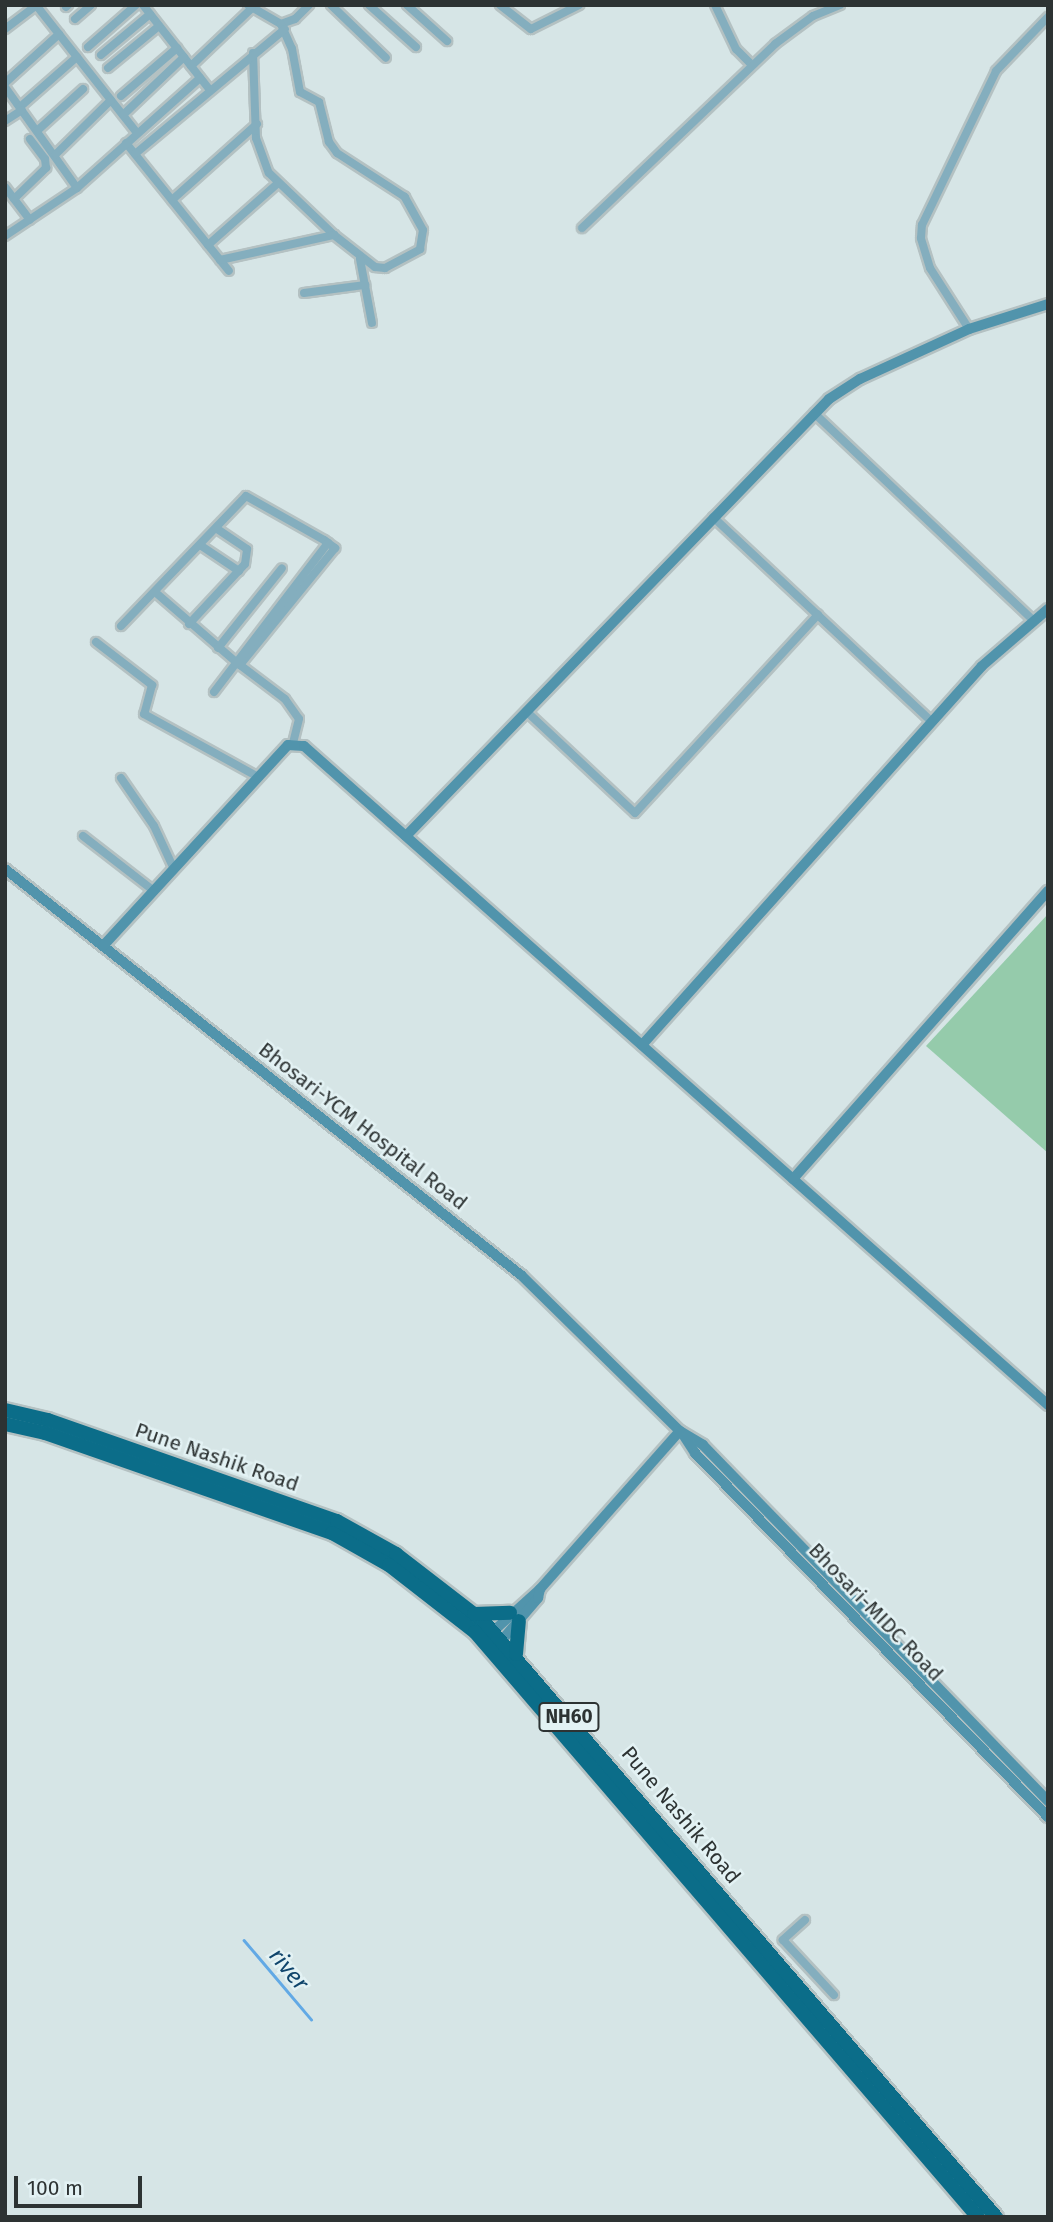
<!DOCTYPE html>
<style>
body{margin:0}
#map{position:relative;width:1053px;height:2222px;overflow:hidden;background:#d6e5e6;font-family:"Fira Sans",sans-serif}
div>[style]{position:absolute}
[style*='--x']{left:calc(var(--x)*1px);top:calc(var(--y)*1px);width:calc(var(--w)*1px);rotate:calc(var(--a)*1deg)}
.green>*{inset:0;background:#95cbab}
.stream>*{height:2.5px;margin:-1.25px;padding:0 1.25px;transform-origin:1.25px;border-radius:1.25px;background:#62a9e5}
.roads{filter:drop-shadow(2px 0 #b4c1c2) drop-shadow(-2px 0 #b4c1c2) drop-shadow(0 2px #b4c1c2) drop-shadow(0 -2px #b4c1c2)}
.street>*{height:8px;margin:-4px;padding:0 4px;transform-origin:4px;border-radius:4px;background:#84aebe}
.secondary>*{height:10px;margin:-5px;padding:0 5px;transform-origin:5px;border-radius:5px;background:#5194ac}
.highway>*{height:14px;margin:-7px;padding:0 7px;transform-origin:7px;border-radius:7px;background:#0b6d89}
span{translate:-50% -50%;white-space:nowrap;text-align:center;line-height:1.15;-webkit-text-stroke:5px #e3f2f4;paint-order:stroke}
.shield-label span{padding:2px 5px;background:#e3f2f4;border:2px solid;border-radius:5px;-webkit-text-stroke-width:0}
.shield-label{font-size:19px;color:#2d3333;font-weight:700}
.street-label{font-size:21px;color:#2d3333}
.water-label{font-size:23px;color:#10456c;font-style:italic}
.frame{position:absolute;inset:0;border:7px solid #2d3333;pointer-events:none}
.scale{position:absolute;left:14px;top:2176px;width:128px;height:32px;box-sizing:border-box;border:4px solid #2d3333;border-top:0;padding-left:9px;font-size:21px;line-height:24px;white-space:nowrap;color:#2d3333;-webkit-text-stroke:5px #e3f2f4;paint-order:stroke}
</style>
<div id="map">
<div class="green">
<div style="clip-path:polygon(1048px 914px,1048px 1153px,926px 1046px)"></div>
</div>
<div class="stream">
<div style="--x:244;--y:1940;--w:104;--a:49.7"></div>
</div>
<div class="roads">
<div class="street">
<div style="--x:36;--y:5;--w:163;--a:51.7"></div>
<div style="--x:143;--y:5;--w:108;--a:51.8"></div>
<div style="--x:248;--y:5;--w:38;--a:30"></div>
<div style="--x:331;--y:5;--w:76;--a:43.9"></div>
<div style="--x:369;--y:5;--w:63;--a:41.8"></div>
<div style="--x:407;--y:5;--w:54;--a:42"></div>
<div style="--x:500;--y:5;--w:39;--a:38"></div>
<div style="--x:531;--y:29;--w:54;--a:-26.6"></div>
<div style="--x:715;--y:5;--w:49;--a:64.5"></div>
<div style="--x:736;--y:49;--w:21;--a:45"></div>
<div style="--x:66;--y:7;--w:3;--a:-45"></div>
<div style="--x:75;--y:19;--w:21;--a:-41"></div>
<div style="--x:281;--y:24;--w:15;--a:-20"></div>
<div style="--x:295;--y:19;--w:20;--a:-45"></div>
<div style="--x:5;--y:29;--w:40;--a:-37"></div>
<div style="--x:88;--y:47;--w:64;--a:-41.2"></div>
<div style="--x:253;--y:53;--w:85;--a:88"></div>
<div style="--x:256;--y:138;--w:37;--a:70"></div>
<div style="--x:269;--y:173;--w:90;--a:43.6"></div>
<div style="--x:334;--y:235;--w:52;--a:38"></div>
<div style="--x:375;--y:267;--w:10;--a:6"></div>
<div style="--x:385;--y:268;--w:40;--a:-28"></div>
<div style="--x:420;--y:249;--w:19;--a:-81"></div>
<div style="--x:423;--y:230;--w:38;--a:-119"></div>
<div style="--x:405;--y:197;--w:81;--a:-147.1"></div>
<div style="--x:337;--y:153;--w:14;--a:-126"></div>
<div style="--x:329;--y:142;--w:41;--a:-104"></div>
<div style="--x:319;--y:102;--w:21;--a:-152"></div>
<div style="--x:300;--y:92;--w:44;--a:-100.5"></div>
<div style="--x:292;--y:49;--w:27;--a:-114"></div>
<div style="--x:101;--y:55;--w:64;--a:-39.9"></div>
<div style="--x:191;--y:66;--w:84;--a:-43.6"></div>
<div style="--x:108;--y:68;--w:66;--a:-39.5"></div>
<div style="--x:5;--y:83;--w:73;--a:-42.2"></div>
<div style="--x:5;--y:87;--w:124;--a:54.5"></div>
<div style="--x:121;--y:96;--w:74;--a:-40.6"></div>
<div style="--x:20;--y:107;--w:76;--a:-41.3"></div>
<div style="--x:123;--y:115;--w:84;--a:-43.6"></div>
<div style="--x:5;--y:121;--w:20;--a:-33"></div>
<div style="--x:38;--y:130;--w:61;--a:-42.3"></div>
<div style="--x:126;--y:143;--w:164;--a:51.2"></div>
<div style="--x:56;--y:154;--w:77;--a:-44.5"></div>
<div style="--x:135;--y:154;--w:195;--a:-39.8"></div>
<div style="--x:5;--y:187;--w:41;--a:52.9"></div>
<div style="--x:14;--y:199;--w:45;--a:-44.1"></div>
<div style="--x:46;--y:168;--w:9;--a:-96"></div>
<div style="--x:45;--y:159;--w:25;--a:-127"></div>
<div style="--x:172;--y:200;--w:114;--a:-41.8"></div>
<div style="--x:582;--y:228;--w:267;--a:-43.6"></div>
<div style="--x:775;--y:44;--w:47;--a:-36.4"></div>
<div style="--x:813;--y:16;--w:29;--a:-22"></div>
<div style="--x:5;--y:236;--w:87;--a:-33.7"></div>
<div style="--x:77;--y:188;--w:165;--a:-41.8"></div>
<div style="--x:208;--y:245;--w:94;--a:-41.5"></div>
<div style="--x:360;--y:259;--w:65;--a:79.4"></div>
<div style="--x:220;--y:260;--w:117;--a:-12.4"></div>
<div style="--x:304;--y:293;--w:62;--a:-7.5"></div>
<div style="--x:969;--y:329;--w:72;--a:-122.6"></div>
<div style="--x:930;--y:268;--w:31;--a:-107"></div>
<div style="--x:921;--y:238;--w:13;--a:-86"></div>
<div style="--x:922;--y:225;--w:171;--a:-64.3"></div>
<div style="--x:996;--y:71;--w:75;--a:-46.1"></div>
<div style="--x:814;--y:413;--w:300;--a:43.4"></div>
<div style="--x:713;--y:517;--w:300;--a:43.1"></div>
<div style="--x:200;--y:545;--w:47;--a:33.7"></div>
<div style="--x:155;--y:592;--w:107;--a:40.8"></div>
<div style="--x:189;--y:624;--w:82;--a:-47"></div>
<div style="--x:245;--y:564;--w:15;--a:-82"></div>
<div style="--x:247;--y:549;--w:37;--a:-146"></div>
<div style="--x:121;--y:626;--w:180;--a:-46.1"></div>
<div style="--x:246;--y:496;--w:90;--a:29.4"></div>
<div style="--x:324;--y:540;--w:14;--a:36"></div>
<div style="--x:335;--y:548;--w:151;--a:129.1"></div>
<div style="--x:240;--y:665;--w:56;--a:37.1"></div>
<div style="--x:285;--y:699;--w:24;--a:55"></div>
<div style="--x:299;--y:719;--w:25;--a:104"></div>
<div style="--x:96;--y:642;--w:71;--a:37.5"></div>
<div style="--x:152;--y:685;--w:30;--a:105"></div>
<div style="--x:144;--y:714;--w:130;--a:28.9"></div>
<div style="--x:218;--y:648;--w:102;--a:-51.3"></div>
<div style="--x:214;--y:692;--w:188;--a:-52.6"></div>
<div style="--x:526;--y:711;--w:149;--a:43.1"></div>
<div style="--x:635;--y:813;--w:270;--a:-47.3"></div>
<div style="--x:121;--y:778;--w:58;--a:55.5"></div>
<div style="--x:154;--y:826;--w:47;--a:65.1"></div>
<div style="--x:83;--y:836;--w:90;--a:37.8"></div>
<div style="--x:805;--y:1920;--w:30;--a:138"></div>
<div style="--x:783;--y:1940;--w:75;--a:47.2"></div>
</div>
<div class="secondary">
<div style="--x:406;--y:836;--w:608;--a:-45.93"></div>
<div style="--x:829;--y:399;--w:37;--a:-33"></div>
<div style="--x:860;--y:379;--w:120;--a:-24.6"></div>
<div style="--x:969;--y:329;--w:83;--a:-17.6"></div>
<div style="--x:5;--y:869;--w:657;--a:38.2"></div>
<div style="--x:521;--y:1275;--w:223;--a:44.5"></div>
<div style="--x:680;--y:1431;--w:27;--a:31"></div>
<div style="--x:703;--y:1445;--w:496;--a:45.9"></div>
<div style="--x:103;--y:946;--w:273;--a:-47.4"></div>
<div style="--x:288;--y:745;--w:16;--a:4"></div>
<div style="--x:304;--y:746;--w:994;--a:41.53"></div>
<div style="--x:642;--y:1045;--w:509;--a:-48.1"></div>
<div style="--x:982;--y:666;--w:87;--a:-40.8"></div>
<div style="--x:793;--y:1179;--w:385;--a:-48.5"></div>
<div style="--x:682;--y:1433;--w:24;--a:57"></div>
<div style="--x:695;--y:1453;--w:507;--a:45.88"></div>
<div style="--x:489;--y:1635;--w:69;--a:-42"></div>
<div style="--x:540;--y:1589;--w:211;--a:-48.5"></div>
<div style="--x:496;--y:1647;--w:65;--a:-49.4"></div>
<div style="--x:538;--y:1598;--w:9;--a:-77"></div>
</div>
<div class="highway">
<div style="--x:5;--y:1410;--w:44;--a:13.1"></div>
<div style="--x:48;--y:1420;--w:306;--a:19.3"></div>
<div style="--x:337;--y:1521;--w:68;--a:29.2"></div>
<div style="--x:396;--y:1554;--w:111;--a:37.7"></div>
<div style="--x:484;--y:1622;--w:785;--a:49.29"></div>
<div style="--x:5;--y:1424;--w:41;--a:12.7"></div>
<div style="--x:45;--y:1433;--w:304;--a:19.2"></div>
<div style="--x:332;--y:1533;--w:65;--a:29.3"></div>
<div style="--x:389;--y:1565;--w:109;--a:37.9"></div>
<div style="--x:475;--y:1632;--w:772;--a:49.31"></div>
<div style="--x:474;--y:1614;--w:36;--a:-2"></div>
<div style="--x:516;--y:1654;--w:33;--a:-85"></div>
</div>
</div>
<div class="shield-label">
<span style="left:569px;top:1717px">NH60</span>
</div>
<div class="street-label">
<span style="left:363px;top:1126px;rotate:38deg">Bhosari-YCM Hospital Road</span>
<span style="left:217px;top:1457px;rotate:19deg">Pune Nashik Road</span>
<span style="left:876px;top:1612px;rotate:46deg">Bhosari-MIDC Road</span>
<span style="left:681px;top:1815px;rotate:50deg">Pune Nashik Road</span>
</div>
<div class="water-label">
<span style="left:289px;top:1969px;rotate:50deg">river</span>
</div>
<div class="frame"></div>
<div class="scale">100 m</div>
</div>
